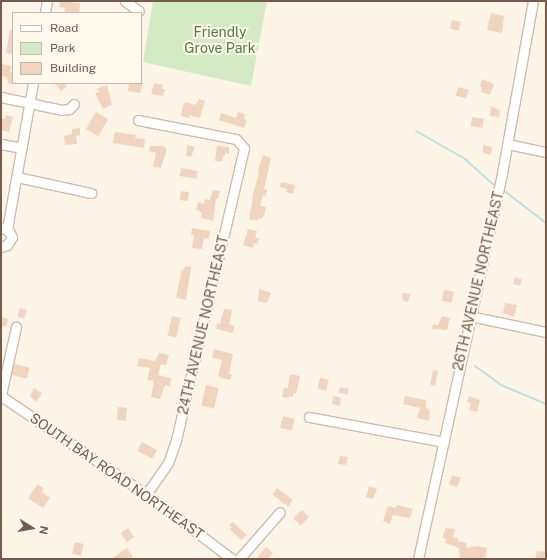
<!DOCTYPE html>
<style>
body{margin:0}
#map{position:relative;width:547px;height:560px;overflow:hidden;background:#fcf4e7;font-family:"Public Sans",sans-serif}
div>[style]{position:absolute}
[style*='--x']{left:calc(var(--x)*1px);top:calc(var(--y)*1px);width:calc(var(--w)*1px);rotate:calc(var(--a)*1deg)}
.green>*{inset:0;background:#d3eac5}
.stream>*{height:2px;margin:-1px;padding:0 1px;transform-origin:1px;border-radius:1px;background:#bbdfe6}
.building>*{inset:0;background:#f1d4be;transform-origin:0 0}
.roads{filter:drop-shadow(1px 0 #cebcad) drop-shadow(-1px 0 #cebcad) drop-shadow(0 1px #cebcad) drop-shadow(0 -1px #cebcad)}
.minor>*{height:9px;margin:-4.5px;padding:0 4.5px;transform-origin:4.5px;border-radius:4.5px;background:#fff}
span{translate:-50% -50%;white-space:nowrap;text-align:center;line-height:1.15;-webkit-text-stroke:4px #fff8ed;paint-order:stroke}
.park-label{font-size:14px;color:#537b43}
.street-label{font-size:14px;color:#765b4b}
.frame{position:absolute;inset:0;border:2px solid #765b4b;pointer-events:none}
.legend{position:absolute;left:12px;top:12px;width:130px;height:72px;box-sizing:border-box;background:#fff8ed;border:1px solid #c8b9ac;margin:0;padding:5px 7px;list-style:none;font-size:12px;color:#765b4b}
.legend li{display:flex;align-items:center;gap:8px;height:20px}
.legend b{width:20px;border:1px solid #c8b9ac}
.north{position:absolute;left:12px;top:508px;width:40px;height:40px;-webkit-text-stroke:3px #fff8ed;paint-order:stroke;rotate:101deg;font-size:11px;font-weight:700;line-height:16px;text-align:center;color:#765b4b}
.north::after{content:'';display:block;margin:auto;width:14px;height:18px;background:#765b4b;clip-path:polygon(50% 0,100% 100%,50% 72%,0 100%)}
</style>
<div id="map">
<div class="green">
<div style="clip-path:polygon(153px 1px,267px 1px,251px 86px,143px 62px)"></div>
</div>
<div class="stream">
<div style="--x:416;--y:131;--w:56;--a:29.7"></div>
<div style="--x:465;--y:159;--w:38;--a:42"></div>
<div style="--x:503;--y:190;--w:54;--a:37.5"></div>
<div style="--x:475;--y:366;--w:32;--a:36"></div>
<div style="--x:501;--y:385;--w:49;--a:22.9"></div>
</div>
<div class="building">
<div style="clip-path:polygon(60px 1px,80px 3px,79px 13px,64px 13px,65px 8px,59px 7px)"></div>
<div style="clip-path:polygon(491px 13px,504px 16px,502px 33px,487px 30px)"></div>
<div style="left:452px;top:20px;width:9px;height:9px;rotate:13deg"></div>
<div style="clip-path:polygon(10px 30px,13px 31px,13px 54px,6px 53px)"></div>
<div style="clip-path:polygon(2px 64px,12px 66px,10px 73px,13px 72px,13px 83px,9px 84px,6px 77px,1px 76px)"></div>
<div style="clip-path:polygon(482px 79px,494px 84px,490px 95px,481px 92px,482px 87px,480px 86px)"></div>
<div style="clip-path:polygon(54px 83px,64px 83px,67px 86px,61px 91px)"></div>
<div style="clip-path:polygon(129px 83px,143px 83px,140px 93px,128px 91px)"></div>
<div style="clip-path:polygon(154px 83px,163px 85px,162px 89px,165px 89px,163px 96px,151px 94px)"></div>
<div style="clip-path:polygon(107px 85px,112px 105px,103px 109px,95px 93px,100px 92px,96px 89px)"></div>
<div style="left:458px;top:87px;width:11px;height:9px;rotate:15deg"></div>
<div style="clip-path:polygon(199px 99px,205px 101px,200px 118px,189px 115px,189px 118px,181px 116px,183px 105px,186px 102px,195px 105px)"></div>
<div style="clip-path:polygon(491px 106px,500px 110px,499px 117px,490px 116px)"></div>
<div style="left:96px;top:112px;width:14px;height:20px;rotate:30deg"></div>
<div style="clip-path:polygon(238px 112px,245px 114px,244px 119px,247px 120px,244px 128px,219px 120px,221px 113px,236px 118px)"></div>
<div style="clip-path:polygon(6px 115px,13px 117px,9px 132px,1px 130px,1px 118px,5px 119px)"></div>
<div style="left:472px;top:117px;width:12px;height:9px;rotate:9deg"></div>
<div style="clip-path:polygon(80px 128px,80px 135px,76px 136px,77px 144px,65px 145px,64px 136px,72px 134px,72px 129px)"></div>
<div style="clip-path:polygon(115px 132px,136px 135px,135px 138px,145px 139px,144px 148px,113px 143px)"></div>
<div style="clip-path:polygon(187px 145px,195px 147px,191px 157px,186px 156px)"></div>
<div style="clip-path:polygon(483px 145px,492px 147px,491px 155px,483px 153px)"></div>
<div style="clip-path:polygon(150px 146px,163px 146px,167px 149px,161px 168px,153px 167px,156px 153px,149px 151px)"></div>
<div style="clip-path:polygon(217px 146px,229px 147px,229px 154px,225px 153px,225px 156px,223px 156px,222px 162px,215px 161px)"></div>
<div style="clip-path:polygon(263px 155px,271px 158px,264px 189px,267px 190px,266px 196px,263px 195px,260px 206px,266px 207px,264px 216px,261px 219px,258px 218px,258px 221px,249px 219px,253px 198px,252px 198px,259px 173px,258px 170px)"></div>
<div style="left:181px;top:168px;width:17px;height:8px;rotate:10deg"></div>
<div style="clip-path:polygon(281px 182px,295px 185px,293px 194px,286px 192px,287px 189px,280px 187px)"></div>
<div style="clip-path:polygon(213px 190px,220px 191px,218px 199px,216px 199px,213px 221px,201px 218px,202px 212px,196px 210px,198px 202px,204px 204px,205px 199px,210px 200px)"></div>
<div style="left:181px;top:191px;width:8px;height:9px;rotate:7deg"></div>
<div style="clip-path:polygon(192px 228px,210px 231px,209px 239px,204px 238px,202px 249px,192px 248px,194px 235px,191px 235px)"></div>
<div style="clip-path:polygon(248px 229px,257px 231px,255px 238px,259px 239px,258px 244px,254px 243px,253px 248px,243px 245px)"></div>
<div style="clip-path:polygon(185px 266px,191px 267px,186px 300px,176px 298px,182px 269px,184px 270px)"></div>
<div style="left:515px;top:277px;width:7px;height:7px;rotate:16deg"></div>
<div style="clip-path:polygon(259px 289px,271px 293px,267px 303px,258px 301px)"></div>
<div style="left:444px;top:290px;width:10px;height:11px;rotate:11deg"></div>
<div style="clip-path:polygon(403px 293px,410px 294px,408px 302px,403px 301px,404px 299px,402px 299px)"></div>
<div style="clip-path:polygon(505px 303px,517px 305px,514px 317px,503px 313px)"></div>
<div style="left:20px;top:308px;width:7px;height:9px;rotate:16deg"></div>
<div style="clip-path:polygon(224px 309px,232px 310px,229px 324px,234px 326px,233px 333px,216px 329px,217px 323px,220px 324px)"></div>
<div style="left:172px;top:316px;width:9px;height:20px;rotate:13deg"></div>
<div style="clip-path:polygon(442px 316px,450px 318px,447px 330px,432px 329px,433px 324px,438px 325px)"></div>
<div style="clip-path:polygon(1px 317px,8px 319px,6px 327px,1px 325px)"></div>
<div style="clip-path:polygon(214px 349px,233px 354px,229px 374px,232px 375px,230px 380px,218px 377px,222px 360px,212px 358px)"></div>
<div style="clip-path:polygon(159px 353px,169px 355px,166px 365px,161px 364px,158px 375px,171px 378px,170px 386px,165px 385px,160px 399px,151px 397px,154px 381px,147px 380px,150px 368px,137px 366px,139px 358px,155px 361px)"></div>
<div style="left:14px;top:364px;width:16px;height:11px;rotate:14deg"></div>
<div style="left:433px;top:370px;width:5px;height:15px;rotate:11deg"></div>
<div style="clip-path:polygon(290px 374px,300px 376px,296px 394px,294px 393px,293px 397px,289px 396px,289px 398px,282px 397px,284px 388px,288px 388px)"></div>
<div style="left:320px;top:378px;width:9px;height:11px;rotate:13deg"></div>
<div style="left:206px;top:385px;width:13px;height:21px;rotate:13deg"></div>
<div style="left:340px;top:387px;width:9px;height:6px;rotate:13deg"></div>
<div style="clip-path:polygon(34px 388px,42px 393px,36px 402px,30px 396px)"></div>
<div style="clip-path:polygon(333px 396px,341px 398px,340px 406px,332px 404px)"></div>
<div style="clip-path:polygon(405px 396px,426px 400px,426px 407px,430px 410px,429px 421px,417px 418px,420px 408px,403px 404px)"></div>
<div style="clip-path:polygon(469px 396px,480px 400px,477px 412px,469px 410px,471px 403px,467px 402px)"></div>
<div style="left:118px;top:407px;width:9px;height:13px;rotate:6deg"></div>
<div style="left:283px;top:416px;width:12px;height:12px;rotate:14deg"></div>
<div style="left:142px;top:442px;width:17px;height:10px;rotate:28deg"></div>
<div style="clip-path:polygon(340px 456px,348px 457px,346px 465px,338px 464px)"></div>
<div style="left:452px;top:475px;width:9px;height:10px;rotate:18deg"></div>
<div style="clip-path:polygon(38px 484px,44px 489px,42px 492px,50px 498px,43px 508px,28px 498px)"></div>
<div style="clip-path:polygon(369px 486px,377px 489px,373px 499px,366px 497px)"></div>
<div style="left:277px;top:488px;width:20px;height:8px;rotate:37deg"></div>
<div style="clip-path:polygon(397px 505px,413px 509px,410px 518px,393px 515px,390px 524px,383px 521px,388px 506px,396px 508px)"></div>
<div style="left:302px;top:510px;width:10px;height:12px;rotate:45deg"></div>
<div style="clip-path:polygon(233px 522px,247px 535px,241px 540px,230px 529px,232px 527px,229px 525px)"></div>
<div style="left:128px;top:528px;width:11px;height:9px;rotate:56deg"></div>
<div style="clip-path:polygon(446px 528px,455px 529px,453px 537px,458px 538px,458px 541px,466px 543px,467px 548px,477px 546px,487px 548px,485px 559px,460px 559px,459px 548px,445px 543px,446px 539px,443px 538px,443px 535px)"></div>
<div style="left:75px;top:542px;width:9px;height:12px;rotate:13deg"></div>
<div style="clip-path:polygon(266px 547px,273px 553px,268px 559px,256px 559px)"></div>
<div style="clip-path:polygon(127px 548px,133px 557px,129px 559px,111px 559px)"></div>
<div style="clip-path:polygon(537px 551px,546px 552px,546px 559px,535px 559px)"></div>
</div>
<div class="roads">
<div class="minor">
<div style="--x:125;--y:1;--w:17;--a:36"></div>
<div style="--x:45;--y:13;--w:12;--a:-81"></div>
<div style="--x:1;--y:97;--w:62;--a:12"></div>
<div style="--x:62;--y:110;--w:7;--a:-8"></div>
<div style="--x:69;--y:109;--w:7;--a:-45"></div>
<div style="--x:138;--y:120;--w:100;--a:11"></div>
<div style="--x:236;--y:139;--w:12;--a:48"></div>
<div style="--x:244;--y:148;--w:300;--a:103.1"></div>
<div style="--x:176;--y:440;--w:24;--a:109"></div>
<div style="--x:168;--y:463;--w:38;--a:125"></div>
<div style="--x:1;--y:144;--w:21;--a:11"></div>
<div style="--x:508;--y:144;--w:39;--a:12"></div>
<div style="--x:17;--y:177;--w:76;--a:12.2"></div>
<div style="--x:7;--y:229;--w:148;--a:-79.9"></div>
<div style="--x:1;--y:247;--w:6;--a:-18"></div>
<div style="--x:7;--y:245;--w:9;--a:-58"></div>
<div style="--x:12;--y:237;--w:7;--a:-117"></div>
<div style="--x:9;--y:231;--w:8;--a:-157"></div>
<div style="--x:470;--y:316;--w:78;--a:11.9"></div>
<div style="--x:1;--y:395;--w:70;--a:-77.6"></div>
<div style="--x:1;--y:396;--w:175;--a:34.1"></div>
<div style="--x:146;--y:494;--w:108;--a:37.1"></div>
<div style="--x:309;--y:417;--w:137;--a:10.5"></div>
<div style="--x:239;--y:559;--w:62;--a:-48.9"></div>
<div style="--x:418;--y:559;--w:395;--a:-77.7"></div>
<div style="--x:502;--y:173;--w:175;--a:-79.8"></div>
</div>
</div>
<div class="park-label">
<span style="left:220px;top:40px">Friendly<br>Grove Park</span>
</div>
<div class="street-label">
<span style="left:478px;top:281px;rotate:-77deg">26TH AVENUE NORTHEAST</span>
<span style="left:203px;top:325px;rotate:-77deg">24TH AVENUE NORTHEAST</span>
<span style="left:117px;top:476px;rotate:35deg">SOUTH BAY ROAD NORTHEAST</span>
</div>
<div class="frame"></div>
<ul class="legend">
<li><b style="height:5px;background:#fff"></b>Road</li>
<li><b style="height:11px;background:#d3eac5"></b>Park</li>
<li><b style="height:11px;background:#f1d4be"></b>Building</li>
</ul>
<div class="north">N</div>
</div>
